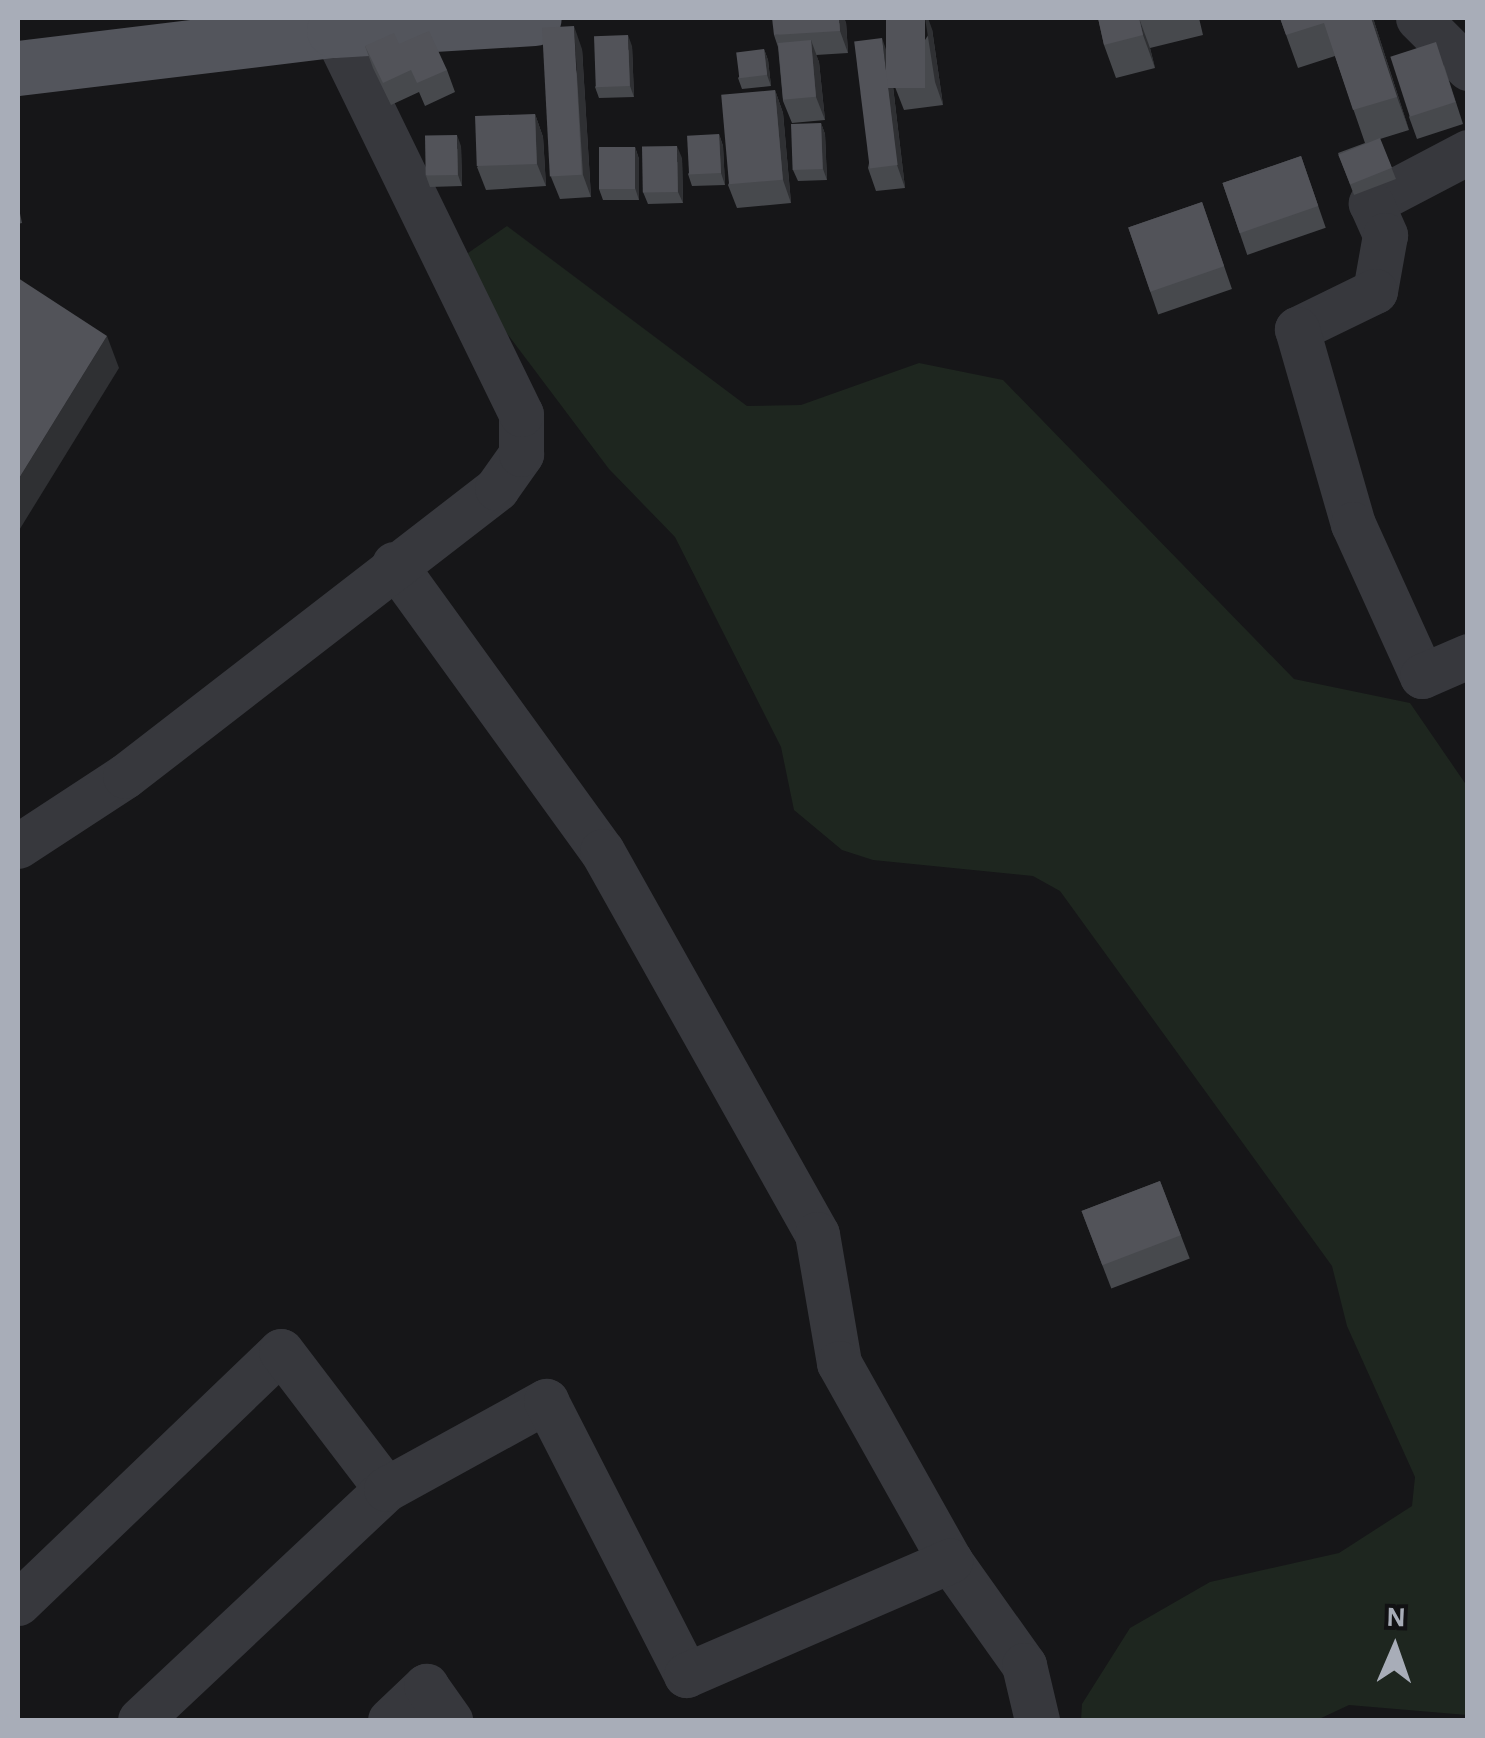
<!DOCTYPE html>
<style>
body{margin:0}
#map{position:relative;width:1485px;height:1738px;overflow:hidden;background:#161618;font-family:"Alegreya Sans",sans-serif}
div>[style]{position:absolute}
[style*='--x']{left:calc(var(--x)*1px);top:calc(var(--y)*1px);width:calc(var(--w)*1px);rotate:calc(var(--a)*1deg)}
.green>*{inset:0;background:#1e261f}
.minor>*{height:45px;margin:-22.5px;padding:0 22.5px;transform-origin:22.5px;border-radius:22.5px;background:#37383d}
.major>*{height:55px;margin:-27.5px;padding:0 27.5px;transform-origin:27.5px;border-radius:27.5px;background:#53555c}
.wall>*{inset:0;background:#47494d;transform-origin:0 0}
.shaded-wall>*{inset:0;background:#2f3033}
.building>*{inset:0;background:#525359;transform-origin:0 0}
span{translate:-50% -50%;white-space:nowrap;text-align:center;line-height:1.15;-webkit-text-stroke:8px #111113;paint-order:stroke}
.frame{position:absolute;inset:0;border:20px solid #a8adb8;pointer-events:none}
.north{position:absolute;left:1345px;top:1598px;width:100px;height:100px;-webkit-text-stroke:8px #111113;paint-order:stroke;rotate:2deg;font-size:28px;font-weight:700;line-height:40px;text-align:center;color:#a8adb8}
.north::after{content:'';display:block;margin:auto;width:35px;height:45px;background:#a8adb8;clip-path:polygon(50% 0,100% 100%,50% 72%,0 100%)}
</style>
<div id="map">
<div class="green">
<div style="clip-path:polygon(507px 226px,747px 406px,801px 405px,919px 363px,1003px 380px,1294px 679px,1410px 703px,1467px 786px,1467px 1715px,1349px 1705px,1317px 1720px,1081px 1720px,1082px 1704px,1130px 1628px,1210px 1582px,1339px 1553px,1412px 1506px,1415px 1477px,1347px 1326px,1332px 1266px,1060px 891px,1033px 876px,873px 860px,842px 850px,794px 810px,781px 747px,675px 537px,609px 469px,475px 291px,468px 253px)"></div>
</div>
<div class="minor">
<div style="--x:1418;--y:18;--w:71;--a:45"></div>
<div style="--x:1468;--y:152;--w:110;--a:152.3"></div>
<div style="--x:1371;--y:203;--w:35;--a:66"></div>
<div style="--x:1385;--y:235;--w:57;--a:100.1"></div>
<div style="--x:1375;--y:291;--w:87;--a:154"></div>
<div style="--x:1297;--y:329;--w:203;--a:74"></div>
<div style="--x:1353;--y:524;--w:167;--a:65.6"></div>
<div style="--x:1422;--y:676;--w:50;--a:-23.5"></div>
<div style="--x:394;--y:564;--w:354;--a:54.1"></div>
<div style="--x:602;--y:851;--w:439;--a:60.7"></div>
<div style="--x:817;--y:1234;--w:131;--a:80.3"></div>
<div style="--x:839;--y:1363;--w:227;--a:60.7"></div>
<div style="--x:950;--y:1561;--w:128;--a:54.6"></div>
<div style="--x:1024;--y:1665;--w:57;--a:76.7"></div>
<div style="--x:18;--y:846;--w:128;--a:-33.2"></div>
<div style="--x:125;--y:776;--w:470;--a:-37.7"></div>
<div style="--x:497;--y:488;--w:42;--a:-54.8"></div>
<div style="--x:521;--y:454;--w:40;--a:-90"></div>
<div style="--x:521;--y:414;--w:427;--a:-116"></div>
<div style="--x:18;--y:1603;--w:364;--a:-43.8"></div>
<div style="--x:281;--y:1351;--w:173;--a:52.7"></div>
<div style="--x:140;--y:1720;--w:337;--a:-43.2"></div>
<div style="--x:386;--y:1489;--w:183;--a:-28.8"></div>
<div style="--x:546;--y:1401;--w:308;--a:62.9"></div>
<div style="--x:686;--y:1675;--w:288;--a:-23.4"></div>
<div style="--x:390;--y:1720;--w:50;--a:-43.4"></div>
<div style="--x:426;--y:1686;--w:42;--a:54.8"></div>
</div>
<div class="major">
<div style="--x:18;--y:68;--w:318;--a:-6.9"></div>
<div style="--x:334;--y:30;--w:200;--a:-3.4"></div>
</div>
<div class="wall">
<div style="clip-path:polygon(1098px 18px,1199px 18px,1203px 35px,1150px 48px,1155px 68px,1116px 78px,1104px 45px)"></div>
<div style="clip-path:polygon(1280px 18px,1373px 18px,1409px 130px,1380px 139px,1396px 179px,1354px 195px,1338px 153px,1365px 143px,1335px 56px,1298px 68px)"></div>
<div style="clip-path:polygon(846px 22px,848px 53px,816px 55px,819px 62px,825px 120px,792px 123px,783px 101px,778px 47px,774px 35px)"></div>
<div style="clip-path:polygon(932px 29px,943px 105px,904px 110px,895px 87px)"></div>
<div style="clip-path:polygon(399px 44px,447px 70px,455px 92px,425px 106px,419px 92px,391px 105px,373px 68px,365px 46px)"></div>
<div style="clip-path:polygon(632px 46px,634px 97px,599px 98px,595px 87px)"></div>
<div style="clip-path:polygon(582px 49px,591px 197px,560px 199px,551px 177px)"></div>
<div style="clip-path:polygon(764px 49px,768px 60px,771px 86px,742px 89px,738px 78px)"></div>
<div style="clip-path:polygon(890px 61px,905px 188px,876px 191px,868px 168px)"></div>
<div style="clip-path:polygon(1444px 65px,1463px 124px,1417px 139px,1409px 117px)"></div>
<div style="clip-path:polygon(775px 90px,783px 113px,791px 203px,737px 208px,728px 185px)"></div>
<div style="clip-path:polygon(535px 114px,543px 137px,546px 186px,486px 190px,477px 167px)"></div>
<div style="clip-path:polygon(821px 123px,825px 134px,827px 180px,798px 181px,793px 170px)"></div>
<div style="clip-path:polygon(719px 134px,723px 146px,725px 185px,692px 186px,688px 174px)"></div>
<div style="clip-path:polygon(461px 146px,462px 186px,430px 187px,426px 176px)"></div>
<div style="clip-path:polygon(635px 147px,639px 159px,639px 200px,603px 200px,599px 189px)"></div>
<div style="left:1301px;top:156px;width:76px;height:83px;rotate:71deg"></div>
<div style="clip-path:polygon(682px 158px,683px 203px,648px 204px,643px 192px)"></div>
<div style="left:1202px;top:202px;width:92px;height:78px;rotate:71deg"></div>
<div style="clip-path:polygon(18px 204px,22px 223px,18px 224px)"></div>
<div style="left:1160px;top:1181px;width:83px;height:84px;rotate:69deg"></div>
</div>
<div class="shaded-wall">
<div style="clip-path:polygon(839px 18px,844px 18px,846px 22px,848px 53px,840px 31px)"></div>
<div style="clip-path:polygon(925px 18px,928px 18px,932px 29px,943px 105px,935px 82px)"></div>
<div style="clip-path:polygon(1139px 18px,1150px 48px,1155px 68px,1143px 35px)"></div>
<div style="clip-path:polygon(1371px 18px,1373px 18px,1409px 130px,1397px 97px)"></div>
<div style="clip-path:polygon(574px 26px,582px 49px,591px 197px,583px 175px)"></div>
<div style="clip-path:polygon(628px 35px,632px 46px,634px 97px,630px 86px)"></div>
<div style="clip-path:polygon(882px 38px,890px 61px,905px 188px,897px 165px)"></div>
<div style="clip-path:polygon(811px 40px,819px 62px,825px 120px,816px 97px)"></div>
<div style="clip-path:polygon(764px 49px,768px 60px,771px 86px,767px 75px)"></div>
<div style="clip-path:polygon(775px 90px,783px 113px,791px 203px,783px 180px)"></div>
<div style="clip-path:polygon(535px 114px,543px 137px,546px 186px,537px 164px)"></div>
<div style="clip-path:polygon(821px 123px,825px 134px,827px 180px,823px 169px)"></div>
<div style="clip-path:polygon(719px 134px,723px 146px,725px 185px,721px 173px)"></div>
<div style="clip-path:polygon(457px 135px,461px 146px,462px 186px,458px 175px)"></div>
<div style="clip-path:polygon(677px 146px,682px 158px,683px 203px,678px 192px)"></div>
<div style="clip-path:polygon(635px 147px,639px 159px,639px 200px,635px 188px)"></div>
<div style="clip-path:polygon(107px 336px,119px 368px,18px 532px,18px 480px)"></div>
</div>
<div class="building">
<div style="clip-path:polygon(772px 18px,839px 18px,840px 31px,774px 35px)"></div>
<div style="left:886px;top:18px;width:39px;height:70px"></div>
<div style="clip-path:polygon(1098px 18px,1139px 18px,1143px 35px,1104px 45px)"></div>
<div style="clip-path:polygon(1280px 18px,1371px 18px,1397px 97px,1353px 110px,1324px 23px,1286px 35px)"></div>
<div style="left:574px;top:26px;width:149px;height:32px;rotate:87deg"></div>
<div style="clip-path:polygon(429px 31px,447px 70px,417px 83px,411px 70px,383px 83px,365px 46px,394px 33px,399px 44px)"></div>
<div style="left:628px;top:35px;width:51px;height:34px;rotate:88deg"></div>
<div style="left:882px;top:38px;width:128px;height:28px;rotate:83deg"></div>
<div style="left:811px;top:40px;width:57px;height:33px;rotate:85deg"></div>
<div style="left:1436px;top:42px;width:63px;height:48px;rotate:72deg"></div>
<div style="left:764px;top:49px;width:26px;height:28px;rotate:83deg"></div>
<div style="left:775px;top:90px;width:90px;height:54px;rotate:85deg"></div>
<div style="left:535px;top:114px;width:50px;height:60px;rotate:88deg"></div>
<div style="left:821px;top:123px;width:46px;height:30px;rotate:88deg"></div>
<div style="left:719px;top:134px;width:39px;height:32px;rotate:87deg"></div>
<div style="left:457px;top:135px;width:40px;height:32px;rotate:89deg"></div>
<div style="left:1380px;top:138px;width:32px;height:45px;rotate:68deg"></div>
<div style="left:677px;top:146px;width:46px;height:35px;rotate:89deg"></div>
<div style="left:599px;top:147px;width:36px;height:42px"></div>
<div style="left:1301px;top:156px;width:53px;height:83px;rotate:71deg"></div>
<div style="left:1202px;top:202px;width:68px;height:78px;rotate:71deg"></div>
<div style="clip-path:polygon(18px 278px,107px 336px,18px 480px)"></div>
<div style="left:1160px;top:1181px;width:58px;height:84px;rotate:69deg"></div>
</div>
<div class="frame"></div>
<div class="north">N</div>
</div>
